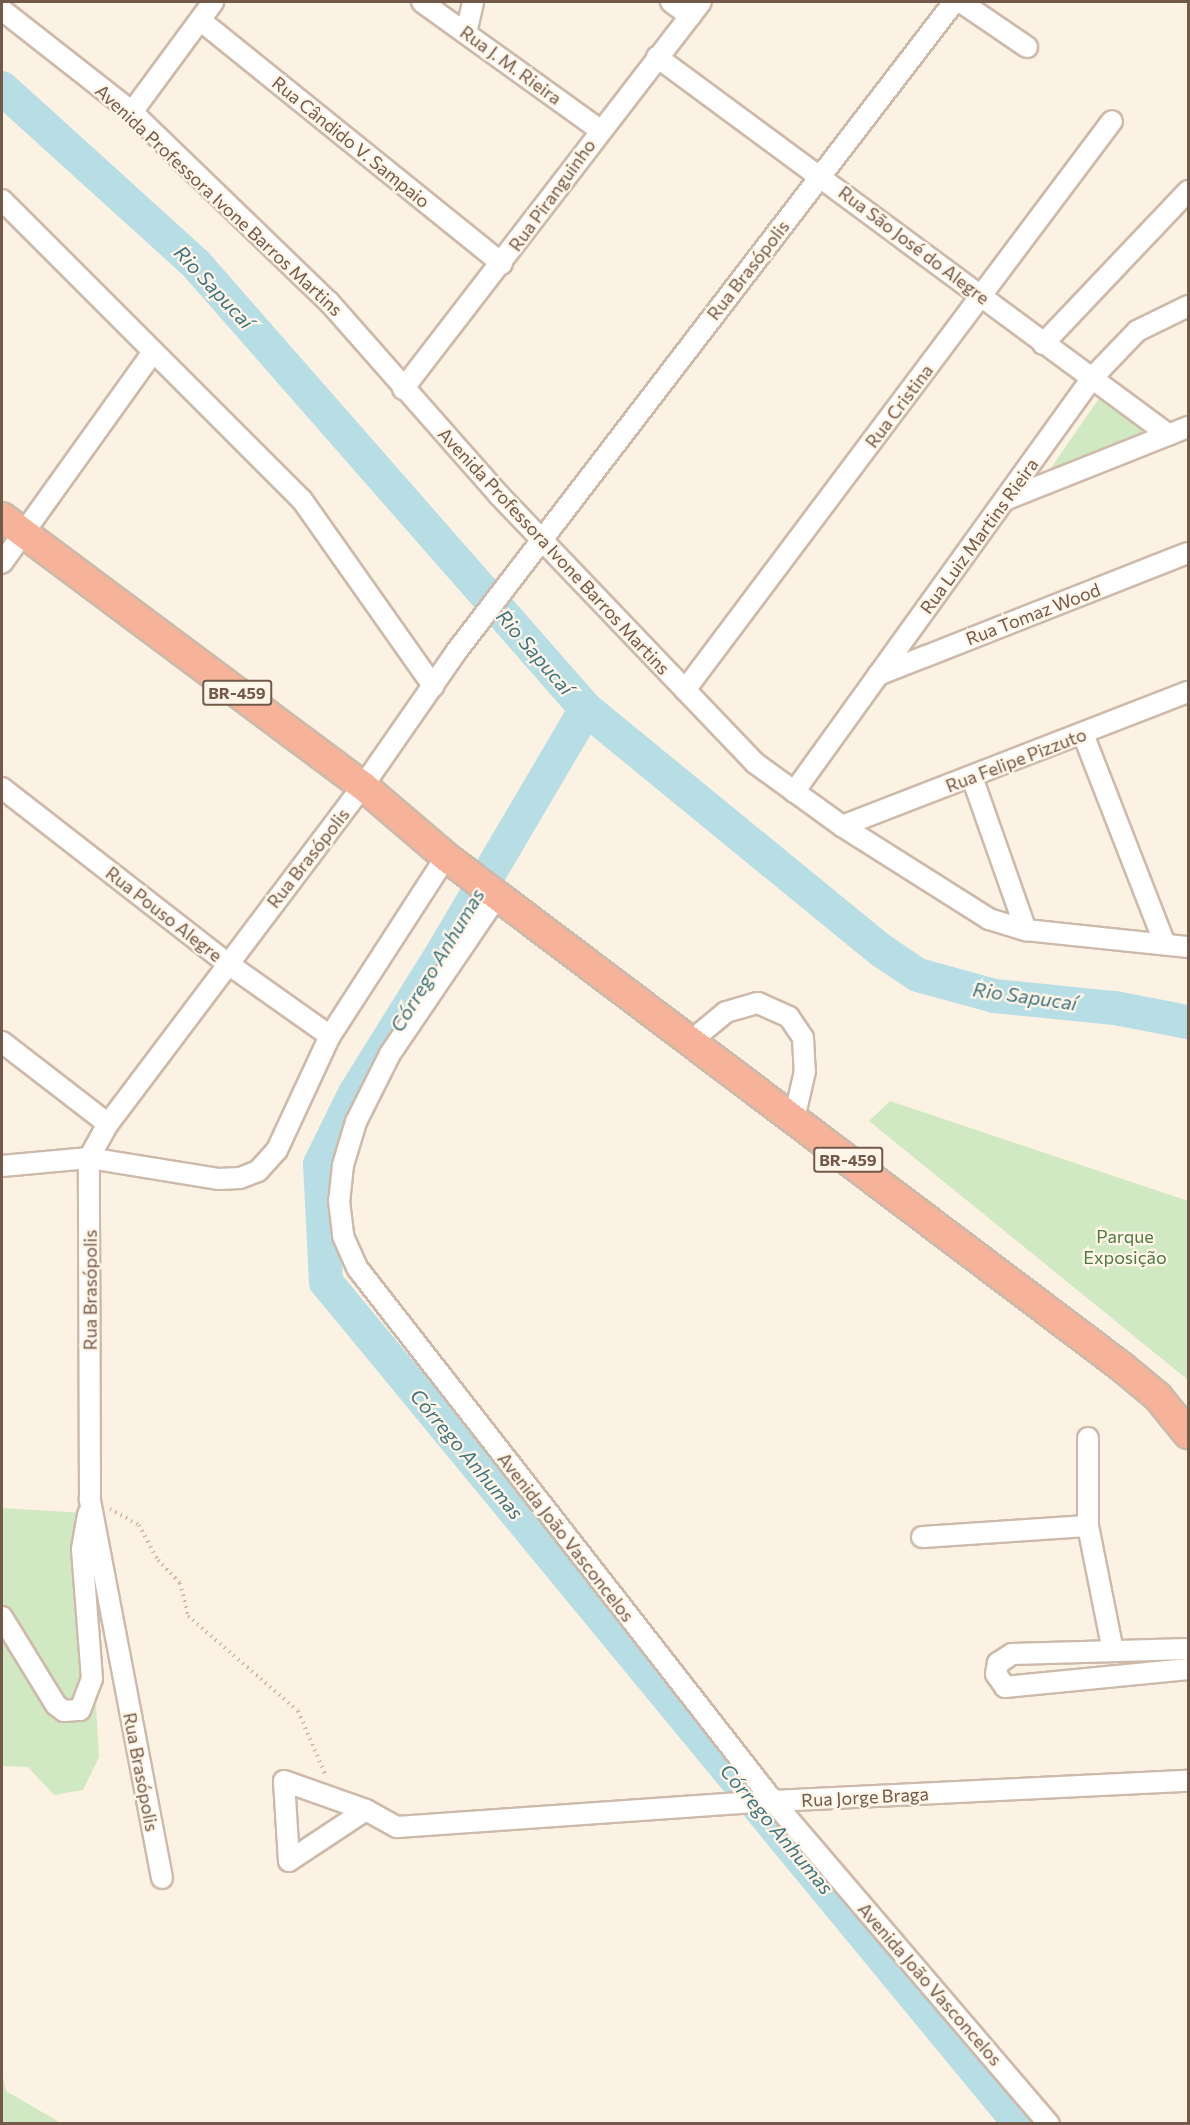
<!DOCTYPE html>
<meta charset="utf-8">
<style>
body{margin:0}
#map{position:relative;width:1190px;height:2125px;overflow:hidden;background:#fcf2e3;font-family:Commissioner,sans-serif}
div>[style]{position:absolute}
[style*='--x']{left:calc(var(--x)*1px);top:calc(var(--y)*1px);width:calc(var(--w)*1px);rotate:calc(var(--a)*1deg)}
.green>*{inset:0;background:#d1e9c2}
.river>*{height:34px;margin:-17px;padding:0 17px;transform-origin:17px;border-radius:17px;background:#b8dee5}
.path>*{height:4px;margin-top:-2px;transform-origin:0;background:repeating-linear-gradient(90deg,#d6b49e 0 1.5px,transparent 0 6px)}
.roads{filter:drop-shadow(2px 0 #cdbaaa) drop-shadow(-2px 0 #cdbaaa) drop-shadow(0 2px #cdbaaa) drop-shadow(0 -2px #cdbaaa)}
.minor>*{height:20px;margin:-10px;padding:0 10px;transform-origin:10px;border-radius:10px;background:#fff}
.highway>*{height:28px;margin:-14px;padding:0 14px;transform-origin:14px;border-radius:14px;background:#f6b39a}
span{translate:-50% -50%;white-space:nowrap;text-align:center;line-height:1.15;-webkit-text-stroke:4.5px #fff6e9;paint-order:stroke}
.shield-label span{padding:2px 4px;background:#fff6e9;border:2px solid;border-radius:4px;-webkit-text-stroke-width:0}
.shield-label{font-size:16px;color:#735949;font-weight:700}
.street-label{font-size:18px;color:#735949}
.park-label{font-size:18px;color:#517942}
.water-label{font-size:20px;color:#407580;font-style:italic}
.frame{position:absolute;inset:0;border:3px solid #735949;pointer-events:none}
</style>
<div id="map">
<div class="green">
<div style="clip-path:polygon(1100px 397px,1153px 435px,1044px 478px)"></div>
<div style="clip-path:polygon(890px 1101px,1188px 1201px,1188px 1380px,869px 1121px)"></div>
<div style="clip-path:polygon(2px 1508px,85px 1513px,99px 1757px,83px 1790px,54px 1795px,28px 1767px,2px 1766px)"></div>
<div style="clip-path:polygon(2px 2072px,6px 2091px,61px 2123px,2px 2123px)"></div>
</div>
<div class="river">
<div style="--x:2;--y:88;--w:262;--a:42.2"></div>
<div style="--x:196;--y:264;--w:592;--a:48.77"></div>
<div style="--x:586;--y:709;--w:382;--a:39.3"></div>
<div style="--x:882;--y:951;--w:43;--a:33.7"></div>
<div style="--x:918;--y:975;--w:79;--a:15.4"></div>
<div style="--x:994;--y:996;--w:122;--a:5.7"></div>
<div style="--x:1115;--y:1008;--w:74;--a:10.9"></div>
<div style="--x:586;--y:709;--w:286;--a:120.5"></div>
<div style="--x:441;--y:955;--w:163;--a:121.9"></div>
<div style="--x:355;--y:1093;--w:79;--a:116.2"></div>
<div style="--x:320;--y:1164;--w:118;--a:87.1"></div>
<div style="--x:326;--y:1282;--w:1091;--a:50.5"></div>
</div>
<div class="path">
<div style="--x:110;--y:1509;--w:33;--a:29"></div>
<div style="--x:139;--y:1525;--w:40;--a:62"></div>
<div style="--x:158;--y:1560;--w:32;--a:46"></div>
<div style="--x:180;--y:1583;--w:34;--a:76"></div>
<div style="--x:188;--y:1616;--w:145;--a:40.8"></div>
<div style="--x:298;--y:1711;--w:71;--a:66.7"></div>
</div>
<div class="roads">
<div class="minor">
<div style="--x:422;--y:2;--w:218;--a:35.7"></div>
<div style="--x:671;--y:2;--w:24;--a:36"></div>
<div style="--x:961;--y:2;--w:80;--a:34.3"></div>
<div style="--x:2;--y:10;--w:165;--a:38.1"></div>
<div style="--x:132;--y:112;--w:274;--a:44"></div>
<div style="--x:329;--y:302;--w:256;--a:48.6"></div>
<div style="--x:498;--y:494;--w:372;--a:46.3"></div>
<div style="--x:755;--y:763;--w:107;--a:35.9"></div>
<div style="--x:842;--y:826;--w:174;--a:32.3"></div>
<div style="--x:989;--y:919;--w:39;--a:17"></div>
<div style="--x:1026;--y:930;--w:163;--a:6"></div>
<div style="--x:200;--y:20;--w:388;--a:38.9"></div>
<div style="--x:466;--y:33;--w:32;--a:-77"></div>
<div style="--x:657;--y:57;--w:636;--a:36.44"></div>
<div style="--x:132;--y:112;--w:137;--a:-53.6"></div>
<div style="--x:2;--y:200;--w:424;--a:45"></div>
<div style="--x:302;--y:500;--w:228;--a:54.8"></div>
<div style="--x:1043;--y:344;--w:211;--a:-46.5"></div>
<div style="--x:403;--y:389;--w:488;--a:-52.4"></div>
<div style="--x:1007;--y:499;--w:195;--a:-21.7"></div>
<div style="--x:2;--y:563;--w:259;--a:-54.4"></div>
<div style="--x:878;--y:675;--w:333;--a:-21.5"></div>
<div style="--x:685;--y:690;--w:711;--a:-53.11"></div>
<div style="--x:1083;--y:734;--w:225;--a:68.7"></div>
<div style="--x:972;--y:777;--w:162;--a:70.6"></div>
<div style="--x:2;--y:788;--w:285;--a:37.9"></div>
<div style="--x:227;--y:963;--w:126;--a:35.3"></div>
<div style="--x:794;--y:792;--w:510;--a:-54.25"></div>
<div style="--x:1092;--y:378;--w:65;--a:-46.2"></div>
<div style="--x:1137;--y:331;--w:57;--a:-26.1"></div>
<div style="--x:842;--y:826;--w:371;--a:-21.2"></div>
<div style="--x:498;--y:895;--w:192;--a:124.2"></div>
<div style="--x:390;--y:1054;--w:76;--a:116.6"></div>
<div style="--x:356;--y:1122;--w:45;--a:106.8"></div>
<div style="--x:343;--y:1165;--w:36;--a:96"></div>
<div style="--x:339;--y:1201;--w:35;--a:83"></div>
<div style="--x:343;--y:1236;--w:36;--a:66"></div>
<div style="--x:358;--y:1269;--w:675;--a:52.04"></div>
<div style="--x:773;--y:1801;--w:425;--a:49.5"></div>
<div style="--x:691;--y:1041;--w:45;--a:-39.6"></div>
<div style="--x:726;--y:1012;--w:33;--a:-16"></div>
<div style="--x:758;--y:1003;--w:34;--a:24"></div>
<div style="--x:789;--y:1017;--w:25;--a:56"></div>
<div style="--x:803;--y:1038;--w:33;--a:87"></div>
<div style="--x:805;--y:1071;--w:49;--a:102.9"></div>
<div style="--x:2;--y:1042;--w:134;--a:37.7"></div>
<div style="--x:2;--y:1166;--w:87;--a:-5.3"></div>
<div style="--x:89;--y:1158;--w:132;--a:9.2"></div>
<div style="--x:219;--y:1179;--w:21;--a:-3"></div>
<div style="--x:240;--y:1178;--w:19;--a:-21"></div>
<div style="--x:258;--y:1171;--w:28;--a:-48"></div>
<div style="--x:277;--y:1150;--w:126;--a:-65.1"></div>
<div style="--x:330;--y:1036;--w:213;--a:-57.1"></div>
<div style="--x:1088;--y:1526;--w:88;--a:-90"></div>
<div style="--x:922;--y:1537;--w:166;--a:-3.8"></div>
<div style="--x:1088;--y:1526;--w:127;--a:78.7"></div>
<div style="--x:2;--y:1617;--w:103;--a:58.5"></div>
<div style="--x:56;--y:1705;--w:10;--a:37"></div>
<div style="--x:64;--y:1711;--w:16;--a:-4"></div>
<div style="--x:80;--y:1710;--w:33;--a:-69"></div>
<div style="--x:92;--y:1679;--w:130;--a:-94.4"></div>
<div style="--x:82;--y:1549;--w:36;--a:-80"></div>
<div style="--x:1188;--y:1649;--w:176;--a:178.4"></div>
<div style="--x:1012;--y:1654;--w:17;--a:147"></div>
<div style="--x:998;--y:1663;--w:11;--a:100"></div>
<div style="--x:996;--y:1674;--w:16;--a:55"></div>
<div style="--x:1005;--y:1687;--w:184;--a:-5.6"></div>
<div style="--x:366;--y:1810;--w:92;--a:146.5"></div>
<div style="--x:289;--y:1861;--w:80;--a:-93.6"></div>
<div style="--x:284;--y:1781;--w:87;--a:19.5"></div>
<div style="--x:366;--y:1810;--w:35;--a:29"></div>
<div style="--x:397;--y:1827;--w:377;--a:-4"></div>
<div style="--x:773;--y:1801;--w:415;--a:-2.8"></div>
<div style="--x:162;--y:1878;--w:386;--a:-100.8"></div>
<div style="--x:90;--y:1499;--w:341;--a:-90.2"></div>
<div style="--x:89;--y:1158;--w:39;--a:-61"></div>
<div style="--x:108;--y:1124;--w:423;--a:-53"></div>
<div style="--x:363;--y:786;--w:163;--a:-55.2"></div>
<div style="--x:456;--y:652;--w:819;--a:-52.54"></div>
</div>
<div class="highway">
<div style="--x:2;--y:517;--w:450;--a:36.7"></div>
<div style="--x:363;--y:786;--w:109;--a:40.5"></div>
<div style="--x:446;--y:857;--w:847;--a:37.03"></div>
<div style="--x:1122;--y:1367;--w:47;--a:39.8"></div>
<div style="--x:1158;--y:1397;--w:48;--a:51"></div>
</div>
</div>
<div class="shield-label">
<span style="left:237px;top:693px">BR-459</span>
<span style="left:848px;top:1160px">BR-459</span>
</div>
<div class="street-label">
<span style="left:511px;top:65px;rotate:36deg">Rua J. M. Rieira</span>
<span style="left:351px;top:142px;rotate:39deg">Rua Cândido V. Sampaio</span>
<span style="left:552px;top:195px;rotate:-54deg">Rua Piranguinho</span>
<span style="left:219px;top:200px;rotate:43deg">Avenida Professora Ivone Barros Martins</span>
<span style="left:914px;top:245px;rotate:37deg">Rua São José do Alegre</span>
<span style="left:748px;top:270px;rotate:-52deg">Rua Brasópolis</span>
<span style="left:899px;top:406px;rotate:-53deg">Rua Cristina</span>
<span style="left:979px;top:536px;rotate:-54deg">Rua Luiz Martins Rieira</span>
<span style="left:554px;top:551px;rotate:47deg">Avenida Professora Ivone Barros Martins</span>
<span style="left:1033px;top:614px;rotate:-21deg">Rua Tomaz Wood</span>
<span style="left:1016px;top:760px;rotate:-21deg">Rua Felipe Pizzuto</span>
<span style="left:308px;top:858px;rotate:-52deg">Rua Brasópolis</span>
<span style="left:164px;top:914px;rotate:38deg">Rua Pouso Alegre</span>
<span style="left:90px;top:1290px;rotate:-90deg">Rua Brasópolis</span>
<span style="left:566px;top:1537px;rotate:52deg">Avenida João Vasconcelos</span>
<span style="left:141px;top:1772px;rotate:79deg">Rua Brasópolis</span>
<span style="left:865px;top:1797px;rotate:-3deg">Rua Jorge Braga</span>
<span style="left:930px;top:1984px;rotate:49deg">Avenida João Vasconcelos</span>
</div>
<div class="park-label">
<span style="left:1125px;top:1247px">Parque<br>Exposição</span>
</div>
<div class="water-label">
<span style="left:214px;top:287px;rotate:47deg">Rio Sapucaí</span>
<span style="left:535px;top:652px;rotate:49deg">Rio Sapucaí</span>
<span style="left:437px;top:960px;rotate:-59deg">Córrego Anhumas</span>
<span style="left:1025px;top:996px;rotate:8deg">Rio Sapucaí</span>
<span style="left:467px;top:1454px;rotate:50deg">Córrego Anhumas</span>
<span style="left:777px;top:1829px;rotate:50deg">Córrego Anhumas</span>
</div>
<div class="frame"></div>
</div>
